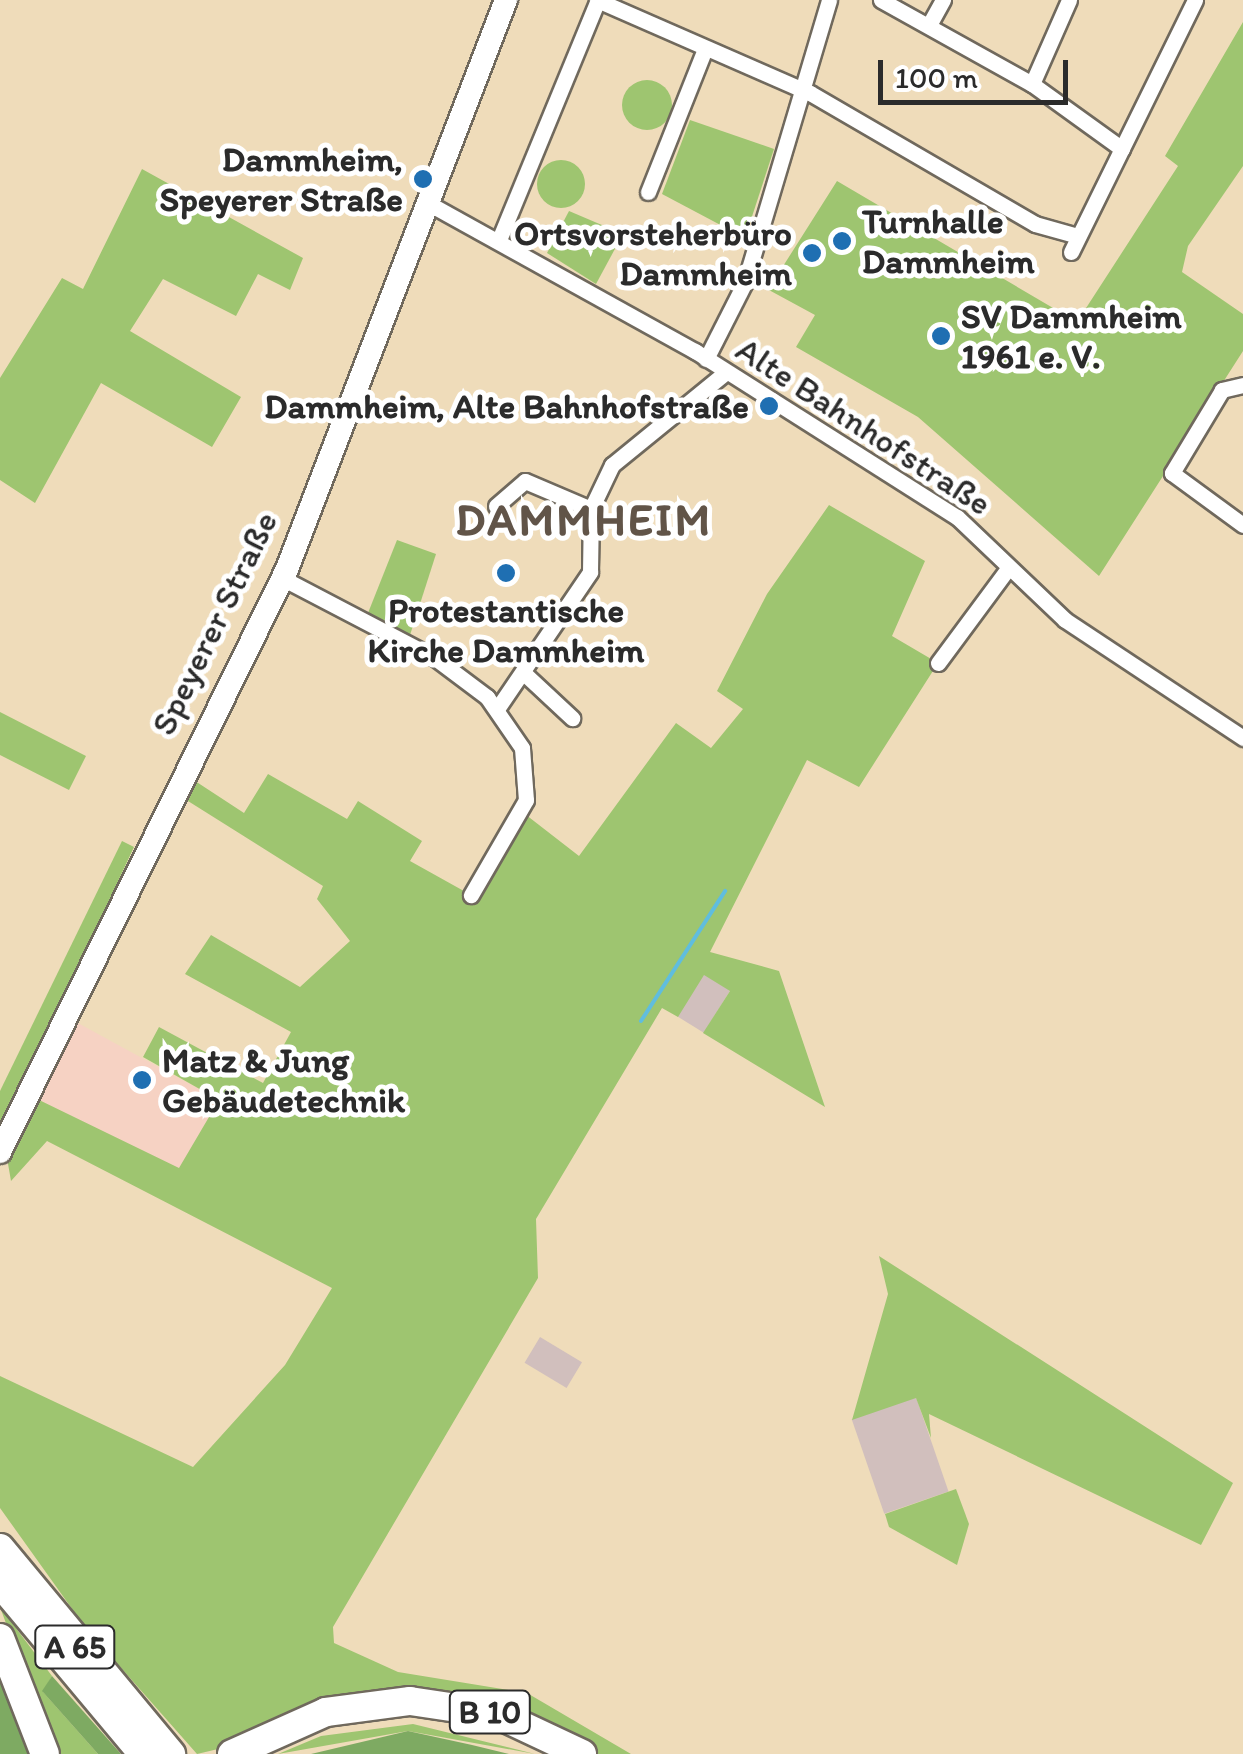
<!DOCTYPE html>
<meta charset="utf-8">
<style>
body{margin:0}
#map{position:relative;width:1243px;height:1754px;overflow:hidden;background:#efdcba;font-family:Itim,sans-serif}
div>[style]{position:absolute}
[style*='--x']{left:calc(var(--x)*1px);top:calc(var(--y)*1px);width:calc(var(--w)*1px);rotate:calc(var(--a)*1deg)}
.built>*{inset:0;background:#f6d2c3}
.industrial>*{inset:0;background:#d1bfbd;transform-origin:0 0}
.green>*{inset:0;background:#9ec570}
.round{border-radius:50%}
.forest>*{inset:0;background:#7eaa62}
.stream>*{height:4px;margin:-2px;padding:0 2px;transform-origin:2px;border-radius:2px;background:#60bdde}
.roads{filter:drop-shadow(2px 0 #70695d) drop-shadow(-2px 0 #70695d) drop-shadow(0 2px #70695d) drop-shadow(0 -2px #70695d)}
.street>*{height:15px;margin:-7.5px;padding:0 7.5px;transform-origin:7.5px;border-radius:7.5px;background:#fff}
.secondary>*{height:22px;margin:-11px;padding:0 11px;transform-origin:11px;border-radius:11px;background:#fff}
.highway>*{height:28px;margin:-14px;padding:0 14px;transform-origin:14px;border-radius:14px;background:#fff}
.dots>*{width:28px;height:28px;translate:-50% -50%;box-sizing:border-box;border:5px solid #fff;border-radius:50%}
span{translate:-50% -50%;white-space:nowrap;text-align:center;line-height:1.15;-webkit-text-stroke:10px #fff;paint-order:stroke}
.shield-label span{padding:2px 8px;background:#fff;border:2px solid;border-radius:8px;-webkit-text-stroke-width:0}
.shield-label{font-size:32px;color:#2b2b2b;font-weight:700}
.poi-label{font-size:35px;color:#2b2b2b;font-weight:700}
.right{translate:-100% -50%;text-align:right}
.left{translate:0 -50%;text-align:left}
.street-label{font-size:35px;color:#2b2b2b}
.district-label{font-size:45px;color:#615448;font-weight:700;letter-spacing:2.5px}
.scale{position:absolute;left:878px;top:60px;width:190px;height:45px;box-sizing:border-box;border:5px solid #2b2b2b;border-top:0;padding-left:12px;font-size:30px;line-height:35px;white-space:nowrap;color:#2b2b2b;-webkit-text-stroke:8px #fff;paint-order:stroke}
</style>
<div id="map">
<div class="built">
<div style="clip-path:polygon(65px 1016px,219px 1100px,179px 1169px,35px 1098px)"></div>
</div>
<div class="industrial">
<div style="left:704px;top:974px;width:31px;height:50px;rotate:32deg"></div>
<div style="left:540px;top:1337px;width:49px;height:30px;rotate:31deg"></div>
<div style="left:916px;top:1397px;width:100px;height:68px;rotate:71deg"></div>
</div>
<div class="green">
<div style="clip-path:polygon(1243px 22px,1243px 166px,1188px 246px,1182px 272px,1243px 314px,1243px 351px,1099px 576px,918px 417px,796px 347px,815px 315px,758px 284px,763px 263px,780px 271px,837px 181px,1077px 322px,1178px 166px,1165px 156px)"></div>
<div class="round" style="left:622px;top:80px;width:50px;height:50px"></div>
<div style="clip-path:polygon(690px 120px,774px 149px,745px 238px,662px 194px)"></div>
<div class="round" style="left:537px;top:160px;width:48px;height:48px"></div>
<div style="clip-path:polygon(142px 169px,303px 258px,290px 290px,258px 274px,236px 316px,163px 279px,130px 331px,241px 397px,212px 447px,101px 383px,35px 503px,0 480px,0 378px,62px 278px,83px 289px)"></div>
<div style="clip-path:polygon(569px 211px,623px 234px,596px 284px,547px 253px)"></div>
<div style="clip-path:polygon(829px 505px,925px 561px,892px 636px,938px 663px,859px 787px,807px 760px,710px 952px,779px 971px,825px 1107px,703px 1033px,730px 991px,704px 975px,678px 1017px,662px 1008px,536px 1219px,538px 1278px,333px 1627px,334px 1643px,398px 1672px,527px 1693px,631px 1754px,589px 1754px,444px 1695px,197px 1754px,85px 1627px,0 1508px,0 1376px,193px 1467px,285px 1365px,332px 1288px,47px 1141px,11px 1181px,7px 1158px,35px 1098px,179px 1168px,219px 1100px,143px 1057px,159px 1027px,263px 1083px,291px 1032px,185px 974px,211px 935px,300px 987px,350px 941px,317px 899px,323px 886px,180px 796px,189px 777px,244px 813px,268px 774px,347px 819px,358px 801px,422px 841px,410px 861px,471px 895px,521px 811px,579px 856px,676px 723px,711px 748px,743px 709px,717px 691px,767px 594px)"></div>
<div style="clip-path:polygon(397px 540px,436px 554px,410px 635px,368px 613px)"></div>
<div style="clip-path:polygon(0 712px,86px 756px,69px 790px,0 755px)"></div>
<div style="clip-path:polygon(122px 841px,134px 847px,0 1135px,0 1091px)"></div>
<div style="clip-path:polygon(879px 1256px,1233px 1483px,1201px 1545px,929px 1414px,931px 1438px,916px 1398px,852px 1420px,888px 1294px)"></div>
<div style="clip-path:polygon(956px 1489px,969px 1524px,957px 1565px,889px 1527px,885px 1514px)"></div>
<div style="clip-path:polygon(0 1607px,52px 1676px,43px 1692px,98px 1754px,54px 1754px)"></div>
<div style="clip-path:polygon(413px 1724px,535px 1754px,408px 1731px,278px 1754px,321px 1736px)"></div>
</div>
<div class="forest">
<div style="clip-path:polygon(0 1657px,34px 1754px,0 1754px)"></div>
<div style="clip-path:polygon(52px 1676px,121px 1754px,98px 1754px,42px 1691px)"></div>
<div style="clip-path:polygon(408px 1731px,472px 1745px,509px 1754px,311px 1754px)"></div>
</div>
<div class="stream">
<div style="--x:641;--y:1021;--w:155;--a:-57.1"></div>
</div>
<div class="roads">
<div class="street">
<div style="--x:597;--y:0;--w:232;--a:23.6"></div>
<div style="--x:810;--y:93;--w:260;--a:30.2"></div>
<div style="--x:1035;--y:224;--w:45;--a:15.6"></div>
<div style="--x:881;--y:0;--w:173;--a:29.1"></div>
<div style="--x:1032;--y:84;--w:111;--a:35.8"></div>
<div style="--x:929;--y:25;--w:29;--a:-61"></div>
<div style="--x:1032;--y:84;--w:92;--a:-66.2"></div>
<div style="--x:648;--y:192;--w:154;--a:-68.3"></div>
<div style="--x:426;--y:202;--w:308;--a:29"></div>
<div style="--x:695;--y:351;--w:310;--a:32.4"></div>
<div style="--x:957;--y:517;--w:149;--a:43.6"></div>
<div style="--x:1065;--y:620;--w:214;--a:33.5"></div>
<div style="--x:499;--y:240;--w:260;--a:-67.6"></div>
<div style="--x:1071;--y:252;--w:281;--a:-63.8"></div>
<div style="--x:706;--y:359;--w:86;--a:-63.1"></div>
<div style="--x:745;--y:282;--w:294;--a:-73.4"></div>
<div style="--x:1243;--y:385;--w:22;--a:167"></div>
<div style="--x:1222;--y:390;--w:97;--a:121.1"></div>
<div style="--x:1172;--y:473;--w:88;--a:36.2"></div>
<div style="--x:496;--y:506;--w:38;--a:-41"></div>
<div style="--x:525;--y:481;--w:72;--a:23"></div>
<div style="--x:282;--y:578;--w:173;--a:27.6"></div>
<div style="--x:435;--y:658;--w:65;--a:36.9"></div>
<div style="--x:487;--y:697;--w:62;--a:55.5"></div>
<div style="--x:522;--y:748;--w:52;--a:85.6"></div>
<div style="--x:526;--y:800;--w:110;--a:120.1"></div>
<div style="--x:938;--y:663;--w:119;--a:-53.5"></div>
<div style="--x:527;--y:676;--w:62;--a:43"></div>
<div style="--x:497;--y:709;--w:166;--a:-55.8"></div>
<div style="--x:590;--y:572;--w:63;--a:-89.1"></div>
<div style="--x:591;--y:509;--w:49;--a:-64.5"></div>
<div style="--x:612;--y:465;--w:147;--a:-39.2"></div>
</div>
<div class="secondary">
<div style="--x:0;--y:1152;--w:650;--a:-63.79"></div>
<div style="--x:287;--y:569;--w:610;--a:-68.95"></div>
</div>
<div class="highway">
<div style="--x:0;--y:1548;--w:268;--a:50.3"></div>
<div style="--x:0;--y:1583;--w:223;--a:50.1"></div>
<div style="--x:0;--y:1638;--w:124;--a:68.8"></div>
<div style="--x:232;--y:1754;--w:103;--a:-24.1"></div>
<div style="--x:326;--y:1712;--w:85;--a:-7.5"></div>
<div style="--x:410;--y:1701;--w:88;--a:8.5"></div>
<div style="--x:497;--y:1714;--w:94;--a:25.2"></div>
</div>
</div>
<div class="dots">
<div style="left:423px;top:179px;background:#1f6fb2"></div>
<div style="left:842px;top:241px;background:#1f6fb2"></div>
<div style="left:812px;top:253px;background:#1f6fb2"></div>
<div style="left:941px;top:336px;background:#1f6fb2"></div>
<div style="left:769px;top:406px;background:#1f6fb2"></div>
<div style="left:506px;top:573px;background:#1f6fb2"></div>
<div style="left:142px;top:1080px;background:#1f6fb2"></div>
</div>
<div class="shield-label">
<span style="left:75px;top:1647px">A 65</span>
<span style="left:490px;top:1712px">B 10</span>
</div>
<div class="poi-label">
<span class="right" style="left:403px;top:179px">Dammheim,<br>Speyerer Straße</span>
<span class="left" style="left:862px;top:241px">Turnhalle<br>Dammheim</span>
<span class="right" style="left:792px;top:253px">Ortsvorsteherbüro<br>Dammheim</span>
<span class="left" style="left:961px;top:336px">SV Dammheim<br>1961 e. V.</span>
<span class="right" style="left:749px;top:406px">Dammheim, Alte Bahnhofstraße</span>
<span style="left:506px;top:630px">Protestantische<br>Kirche Dammheim</span>
<span class="left" style="left:162px;top:1080px">Matz &amp; Jung<br>Gebäudetechnik</span>
</div>
<div class="street-label">
<span style="left:864px;top:426px;rotate:33deg">Alte Bahnhofstraße</span>
<span style="left:214px;top:623px;rotate:-64deg">Speyerer Straße</span>
</div>
<div class="district-label">
<span style="left:584px;top:520px">DAMMHEIM</span>
</div>
<div class="scale">100 m</div>
</div>
